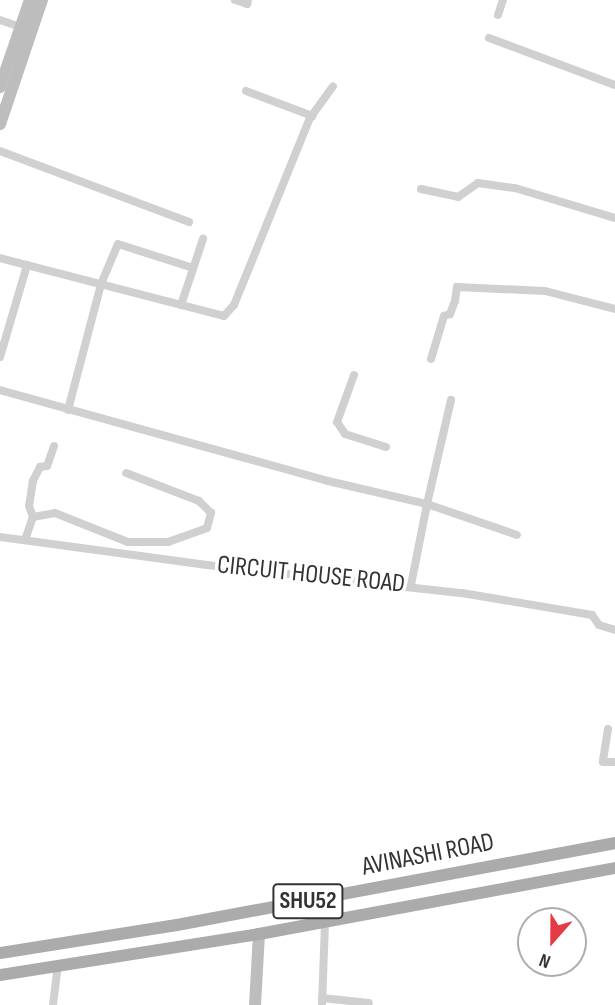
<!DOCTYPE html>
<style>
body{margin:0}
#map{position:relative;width:615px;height:1005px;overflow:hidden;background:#fff;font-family:"Sofia Sans Condensed",sans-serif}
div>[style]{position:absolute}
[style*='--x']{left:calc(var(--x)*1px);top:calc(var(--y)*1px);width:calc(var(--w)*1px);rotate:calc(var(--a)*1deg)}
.minor>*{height:8px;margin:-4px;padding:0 4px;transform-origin:4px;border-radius:4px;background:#d0d0d0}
.secondary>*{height:12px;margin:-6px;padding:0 6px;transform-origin:6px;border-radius:6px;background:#bdbdbd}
.primary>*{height:12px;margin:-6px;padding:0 6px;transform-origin:6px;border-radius:6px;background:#ababab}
span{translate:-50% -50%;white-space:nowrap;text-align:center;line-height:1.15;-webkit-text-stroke:7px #fff;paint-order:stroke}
.shield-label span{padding:2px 5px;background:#fff;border:2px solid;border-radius:5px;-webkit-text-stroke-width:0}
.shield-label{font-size:24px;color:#333;font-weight:700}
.street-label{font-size:26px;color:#333}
.north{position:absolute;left:517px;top:907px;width:70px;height:70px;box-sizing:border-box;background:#fff;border:2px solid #adadad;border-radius:50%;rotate:201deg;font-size:19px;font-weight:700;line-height:28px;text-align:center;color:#333}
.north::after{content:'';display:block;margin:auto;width:24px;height:32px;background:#e63946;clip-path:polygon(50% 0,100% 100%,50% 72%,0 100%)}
</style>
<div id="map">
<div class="minor">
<div style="--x:235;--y:0;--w:13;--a:18"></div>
<div style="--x:247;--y:4;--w:4;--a:-76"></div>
<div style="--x:498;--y:15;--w:16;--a:-72"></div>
<div style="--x:0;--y:20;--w:21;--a:19"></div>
<div style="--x:489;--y:38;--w:134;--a:20.5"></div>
<div style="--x:246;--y:91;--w:71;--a:20.7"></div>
<div style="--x:0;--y:151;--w:202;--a:20.6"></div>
<div style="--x:421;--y:189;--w:38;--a:12"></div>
<div style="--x:458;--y:197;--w:24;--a:-35"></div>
<div style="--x:478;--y:183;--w:37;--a:8"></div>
<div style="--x:515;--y:188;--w:104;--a:16.7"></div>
<div style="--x:0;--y:258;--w:231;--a:14.5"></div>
<div style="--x:224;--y:316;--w:15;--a:-48"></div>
<div style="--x:234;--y:305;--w:202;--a:-67.9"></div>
<div style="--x:310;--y:118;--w:39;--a:-54"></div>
<div style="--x:181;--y:305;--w:70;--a:-71.6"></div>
<div style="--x:0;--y:357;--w:96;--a:-73.6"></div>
<div style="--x:431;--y:359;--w:45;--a:-73.2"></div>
<div style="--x:444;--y:316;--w:6;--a:-18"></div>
<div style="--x:450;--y:314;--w:14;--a:-69"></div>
<div style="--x:455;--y:301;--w:14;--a:-82"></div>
<div style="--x:457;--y:287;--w:88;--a:2.6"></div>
<div style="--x:545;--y:291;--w:72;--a:14.4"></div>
<div style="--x:354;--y:375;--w:50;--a:109.9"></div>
<div style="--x:337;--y:422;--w:14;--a:56"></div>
<div style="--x:345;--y:434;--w:43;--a:17.6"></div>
<div style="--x:0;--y:390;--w:340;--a:15.5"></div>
<div style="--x:328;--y:481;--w:102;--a:13.1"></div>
<div style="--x:427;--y:504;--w:107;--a:-77"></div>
<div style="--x:68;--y:410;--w:130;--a:-75.3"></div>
<div style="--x:101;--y:284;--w:43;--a:-67"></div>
<div style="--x:118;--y:244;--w:79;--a:17.7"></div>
<div style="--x:54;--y:446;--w:21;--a:109"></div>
<div style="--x:47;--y:466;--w:7;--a:172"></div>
<div style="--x:40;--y:467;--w:16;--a:117"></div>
<div style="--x:33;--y:481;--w:25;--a:99"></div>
<div style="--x:29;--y:506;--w:12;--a:70"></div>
<div style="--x:33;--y:517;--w:22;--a:-10"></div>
<div style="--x:55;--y:513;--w:79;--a:21.7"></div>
<div style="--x:128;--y:542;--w:40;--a:0"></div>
<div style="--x:168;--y:542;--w:41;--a:-19.7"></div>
<div style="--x:207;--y:528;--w:16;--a:-75"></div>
<div style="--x:211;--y:513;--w:17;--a:-135"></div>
<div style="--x:199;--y:501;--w:78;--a:-159"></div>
<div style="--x:0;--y:537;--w:209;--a:7.7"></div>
<div style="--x:207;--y:565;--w:257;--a:6.3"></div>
<div style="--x:462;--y:593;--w:132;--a:9.6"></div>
<div style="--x:592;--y:615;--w:12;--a:55"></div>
<div style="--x:599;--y:625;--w:17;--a:17"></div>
<div style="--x:25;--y:540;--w:24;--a:-71"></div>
<div style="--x:411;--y:585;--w:83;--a:-78.8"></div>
<div style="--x:427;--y:504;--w:95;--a:19"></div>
<div style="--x:608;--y:729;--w:33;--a:99"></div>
<div style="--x:603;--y:762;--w:12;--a:0"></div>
<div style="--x:322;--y:998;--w:47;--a:6.1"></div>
<div style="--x:53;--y:1005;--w:39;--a:-83"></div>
<div style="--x:322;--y:1005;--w:83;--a:-87.9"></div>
</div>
<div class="secondary">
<div style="--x:0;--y:87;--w:92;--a:-71"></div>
<div style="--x:0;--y:124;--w:131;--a:-71.3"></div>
<div style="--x:255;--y:1005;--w:71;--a:-86.8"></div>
</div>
<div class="primary">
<div style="--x:0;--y:953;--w:179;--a:-9"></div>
<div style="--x:177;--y:925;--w:446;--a:-10.6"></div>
<div style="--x:0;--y:975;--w:262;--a:-9"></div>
<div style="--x:259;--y:934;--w:362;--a:-10.5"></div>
</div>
<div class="shield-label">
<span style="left:308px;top:901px">SHU52</span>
</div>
<div class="street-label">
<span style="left:311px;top:575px;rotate:6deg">CIRCUIT HOUSE ROAD</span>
<span style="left:428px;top:855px;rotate:-11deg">AVINASHI ROAD</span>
</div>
<div class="north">N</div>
</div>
